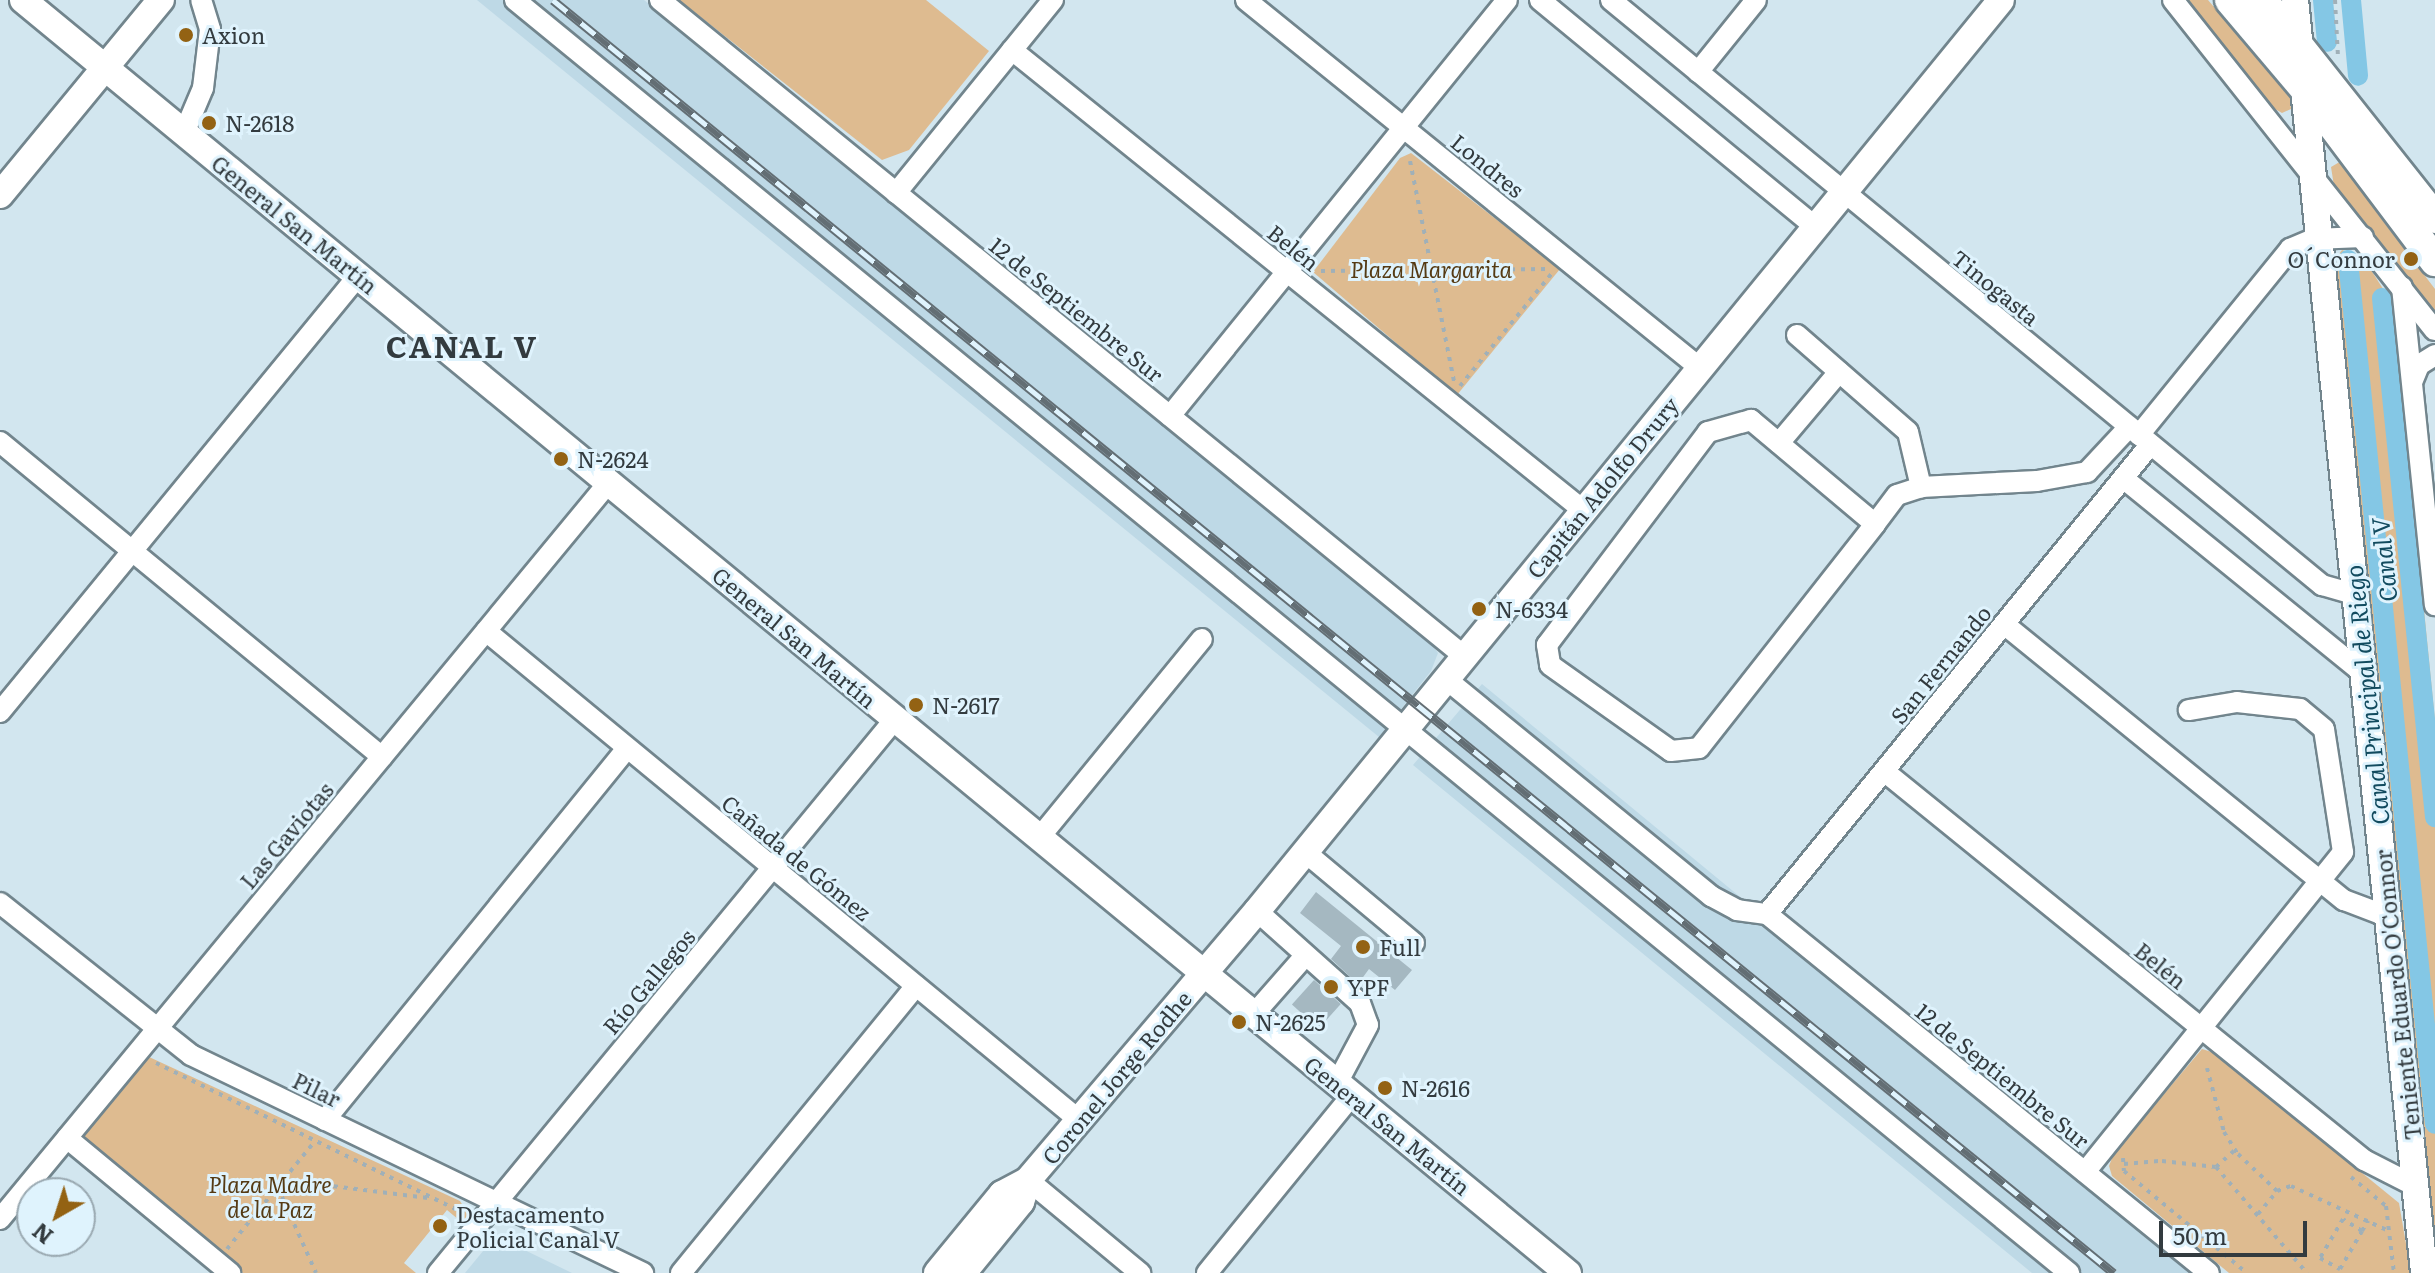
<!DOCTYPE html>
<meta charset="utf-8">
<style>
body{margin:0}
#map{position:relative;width:2435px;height:1273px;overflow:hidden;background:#d2e6ef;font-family:Literata,serif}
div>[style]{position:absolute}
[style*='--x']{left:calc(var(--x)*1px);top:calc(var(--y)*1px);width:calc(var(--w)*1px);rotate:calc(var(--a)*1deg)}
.built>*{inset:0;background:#bed9e6}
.green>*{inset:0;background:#debb90}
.canal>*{height:20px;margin:-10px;padding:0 10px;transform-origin:10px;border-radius:10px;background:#84c7e5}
.building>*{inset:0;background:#a5b8c1;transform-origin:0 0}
.path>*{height:4px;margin-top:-2px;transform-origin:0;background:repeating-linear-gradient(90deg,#a0b0b8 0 4px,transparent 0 10px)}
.roads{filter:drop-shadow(2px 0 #72858d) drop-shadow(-2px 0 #72858d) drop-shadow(0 2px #72858d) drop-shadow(0 -2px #72858d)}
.minor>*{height:20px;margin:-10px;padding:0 10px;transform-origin:10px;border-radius:10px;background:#fff}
.major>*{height:26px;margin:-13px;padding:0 13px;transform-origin:13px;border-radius:13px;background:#fff}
.highway>*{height:30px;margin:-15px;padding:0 15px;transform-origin:15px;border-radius:15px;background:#fff}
.rail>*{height:9px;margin-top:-4.5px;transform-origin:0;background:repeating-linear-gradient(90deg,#dff3fd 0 18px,#636e74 0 36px);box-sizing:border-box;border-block:2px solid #636e74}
.dots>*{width:22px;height:22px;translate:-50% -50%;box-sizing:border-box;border:4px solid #dff3fd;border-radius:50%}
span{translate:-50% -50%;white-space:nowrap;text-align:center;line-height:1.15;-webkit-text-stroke:6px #dff3fd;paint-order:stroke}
.poi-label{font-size:22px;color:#333b3f}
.left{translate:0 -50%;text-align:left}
.right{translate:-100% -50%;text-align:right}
.street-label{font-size:22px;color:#333b3f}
.park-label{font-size:22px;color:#553a13;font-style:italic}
.water-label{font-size:24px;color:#124b5f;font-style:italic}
.district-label{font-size:30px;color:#333b3f;font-weight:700;letter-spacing:2px}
.north{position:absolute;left:16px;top:1177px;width:80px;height:80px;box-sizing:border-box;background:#dff3fd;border:2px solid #9aa9b1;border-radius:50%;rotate:219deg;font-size:22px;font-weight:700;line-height:32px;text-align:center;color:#333b3f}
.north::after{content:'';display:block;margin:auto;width:28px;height:36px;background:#936213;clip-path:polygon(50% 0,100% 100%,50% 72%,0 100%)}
.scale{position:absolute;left:2159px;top:1221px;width:148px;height:36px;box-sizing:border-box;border:4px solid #333b3f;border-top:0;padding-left:10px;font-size:24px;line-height:28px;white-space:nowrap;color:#333b3f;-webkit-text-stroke:6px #dff3fd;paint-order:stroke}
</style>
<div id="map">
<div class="built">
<div style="clip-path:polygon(477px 0,644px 0,1428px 639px,1438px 653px,1431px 671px,1379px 737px)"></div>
<div style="clip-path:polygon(1482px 684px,1739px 896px,2199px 1273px,2032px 1273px,1413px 765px)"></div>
<div style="clip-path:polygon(508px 1242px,572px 1273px,465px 1273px,488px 1245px)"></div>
</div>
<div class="green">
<div style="clip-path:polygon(679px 0,926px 0,989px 51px,909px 150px,882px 160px)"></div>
<div style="clip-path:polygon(2182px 0,2208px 0,2290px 96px,2291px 109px,2282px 113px,2266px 104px)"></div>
<div style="clip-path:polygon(1411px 153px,1560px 269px,1457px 395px,1313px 272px,1400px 158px)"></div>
<div style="clip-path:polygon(2343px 160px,2377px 199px,2377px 213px,2435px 289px,2435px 317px,2334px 186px,2331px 167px)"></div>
<div style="clip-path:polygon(2342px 250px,2362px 256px,2394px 306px,2435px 721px,2435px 1273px,2333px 262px)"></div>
<div style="clip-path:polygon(2202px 1049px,2215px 1053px,2399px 1203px,2411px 1273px,2229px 1273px,2112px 1176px,2109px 1166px,2114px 1153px)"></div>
<div style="clip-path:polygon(147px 1056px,460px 1201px,470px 1217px,465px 1225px,447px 1210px,404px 1263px,416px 1273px,243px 1273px,85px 1141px,84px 1133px)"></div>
</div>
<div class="canal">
<div style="--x:2323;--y:0;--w:42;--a:84.6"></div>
<div style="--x:2351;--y:0;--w:76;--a:84.7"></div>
<div style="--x:2348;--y:260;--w:868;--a:84.25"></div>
<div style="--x:2382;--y:298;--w:522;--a:84.17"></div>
</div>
<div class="building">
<div style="clip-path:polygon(1316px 892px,1412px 970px,1395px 990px,1369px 969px,1358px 984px,1331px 959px,1341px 946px,1300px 913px)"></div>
<div style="left:1314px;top:980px;width:36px;height:33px;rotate:42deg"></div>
</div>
<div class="path">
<div style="--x:2335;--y:0;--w:57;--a:87"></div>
<div style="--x:1410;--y:161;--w:225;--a:78.7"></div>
<div style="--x:1321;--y:271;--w:226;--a:-0.5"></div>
<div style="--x:1460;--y:386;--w:147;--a:-50.8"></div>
<div style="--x:156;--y:1063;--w:343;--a:26"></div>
<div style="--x:2207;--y:1068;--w:66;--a:75.1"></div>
<div style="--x:2224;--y:1132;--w:26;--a:58"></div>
<div style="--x:2238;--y:1154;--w:54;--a:43.5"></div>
<div style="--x:2123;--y:1158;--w:13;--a:86"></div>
<div style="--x:2124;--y:1171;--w:160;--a:39.7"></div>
<div style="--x:2124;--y:1164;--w:38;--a:-5"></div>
<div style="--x:2162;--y:1161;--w:54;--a:6.3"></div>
<div style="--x:2216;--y:1167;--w:140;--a:49.4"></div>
<div style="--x:2216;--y:1167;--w:25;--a:-42"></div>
<div style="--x:2351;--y:1177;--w:45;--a:39.6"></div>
<div style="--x:2386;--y:1206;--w:67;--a:83.2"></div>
<div style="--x:284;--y:1180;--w:145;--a:7.1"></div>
<div style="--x:278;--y:1188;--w:93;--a:65.9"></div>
<div style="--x:2258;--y:1214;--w:30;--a:-50"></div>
<div style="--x:2277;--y:1191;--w:15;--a:-20"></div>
<div style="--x:2291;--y:1186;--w:108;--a:24.7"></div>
<div style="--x:2362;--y:1231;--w:22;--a:-148"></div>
<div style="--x:2343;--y:1219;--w:45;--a:120.5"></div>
<div style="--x:2320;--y:1258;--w:23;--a:29"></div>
<div style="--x:2340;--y:1269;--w:44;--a:-59.9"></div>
<div style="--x:2362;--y:1231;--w:12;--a:-59"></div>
<div style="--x:227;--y:1249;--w:139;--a:-50.8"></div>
</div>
<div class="roads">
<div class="minor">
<div style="--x:515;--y:0;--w:2009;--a:39.32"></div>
<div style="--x:660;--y:0;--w:1038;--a:39.21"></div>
<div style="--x:1246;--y:0;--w:584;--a:39.03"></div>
<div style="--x:1540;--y:0;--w:357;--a:39.5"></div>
<div style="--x:1611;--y:0;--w:921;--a:39.45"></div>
<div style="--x:2322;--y:585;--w:37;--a:16"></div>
<div style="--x:2173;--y:0;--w:421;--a:51.6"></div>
<div style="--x:1012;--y:50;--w:733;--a:38.86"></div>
<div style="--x:1698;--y:72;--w:92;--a:-51.1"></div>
<div style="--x:184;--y:133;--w:49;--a:-67.1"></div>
<div style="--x:203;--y:88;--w:59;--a:-83.2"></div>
<div style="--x:210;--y:29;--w:30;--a:-107"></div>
<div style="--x:896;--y:193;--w:249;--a:-50.9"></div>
<div style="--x:2402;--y:287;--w:320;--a:84.1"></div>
<div style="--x:1797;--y:335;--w:147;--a:41.1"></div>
<div style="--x:1908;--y:432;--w:57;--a:76.7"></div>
<div style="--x:2413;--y:380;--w:16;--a:-68"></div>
<div style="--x:2419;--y:365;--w:19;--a:-32"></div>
<div style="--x:1170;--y:416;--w:535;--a:-50.99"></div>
<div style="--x:2139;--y:435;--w:240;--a:-50.9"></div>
<div style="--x:2290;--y:249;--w:25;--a:-23"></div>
<div style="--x:2313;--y:239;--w:50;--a:-2.3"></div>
<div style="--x:0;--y:442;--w:495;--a:39.5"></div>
<div style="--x:1779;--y:443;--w:93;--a:-49.8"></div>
<div style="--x:2123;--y:478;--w:312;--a:39.1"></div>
<div style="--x:1875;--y:524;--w:162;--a:-140"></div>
<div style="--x:1751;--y:420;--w:45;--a:164.4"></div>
<div style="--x:1708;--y:432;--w:267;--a:127.1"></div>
<div style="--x:1547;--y:645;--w:20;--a:81"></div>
<div style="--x:1550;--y:665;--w:148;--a:35.4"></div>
<div style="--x:1671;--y:751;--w:28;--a:-6"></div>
<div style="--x:1699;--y:748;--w:285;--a:-51.8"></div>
<div style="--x:1875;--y:524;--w:36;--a:-53"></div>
<div style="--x:1897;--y:495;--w:25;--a:-18"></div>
<div style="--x:1921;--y:487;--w:116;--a:-3"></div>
<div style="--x:2037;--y:481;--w:51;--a:-10.2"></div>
<div style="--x:2087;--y:472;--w:62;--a:-47"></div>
<div style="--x:2004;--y:624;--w:438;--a:39.1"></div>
<div style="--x:2344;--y:900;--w:48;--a:20.7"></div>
<div style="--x:486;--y:631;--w:769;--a:39.51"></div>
<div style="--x:1446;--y:679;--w:343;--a:39.3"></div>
<div style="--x:1711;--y:896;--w:30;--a:28"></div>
<div style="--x:1737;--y:910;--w:30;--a:8"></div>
<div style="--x:0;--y:712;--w:564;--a:-50.61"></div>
<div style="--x:1884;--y:771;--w:618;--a:39.02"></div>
<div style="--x:2364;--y:1160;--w:57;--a:27"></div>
<div style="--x:1039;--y:838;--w:257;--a:-50.7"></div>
<div style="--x:1305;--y:852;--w:142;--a:39.9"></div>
<div style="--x:0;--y:903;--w:244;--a:38.5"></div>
<div style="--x:191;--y:1055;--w:502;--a:25.75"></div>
<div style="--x:1257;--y:911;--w:138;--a:41.8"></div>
<div style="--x:1360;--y:1003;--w:23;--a:70"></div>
<div style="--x:1368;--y:1025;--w:66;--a:118.1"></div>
<div style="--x:1767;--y:914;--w:606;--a:-50.76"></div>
<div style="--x:1767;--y:914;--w:569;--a:39.08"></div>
<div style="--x:1254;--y:1014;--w:77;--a:-48.7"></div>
<div style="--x:325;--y:1120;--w:479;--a:-50.9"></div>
<div style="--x:67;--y:1138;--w:212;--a:39.6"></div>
<div style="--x:2085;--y:1172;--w:411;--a:-51.1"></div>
<div style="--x:2343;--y:852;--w:124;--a:-98.8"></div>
<div style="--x:2324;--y:729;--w:31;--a:-140"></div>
<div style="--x:2300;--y:709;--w:63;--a:-173.7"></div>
<div style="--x:2237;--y:702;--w:49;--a:170.5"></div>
<div style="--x:1028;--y:1180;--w:146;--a:39.7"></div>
<div style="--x:0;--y:1219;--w:956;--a:-50.43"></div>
<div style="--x:438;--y:1273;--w:718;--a:-50.48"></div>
<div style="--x:681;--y:1273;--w:371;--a:-50.7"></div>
<div style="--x:1207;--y:1273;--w:230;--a:-50.8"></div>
</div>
<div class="major">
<div style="--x:23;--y:0;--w:2002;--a:39.49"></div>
<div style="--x:2295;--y:0;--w:1280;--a:84.21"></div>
<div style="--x:0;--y:195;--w:253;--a:-50.5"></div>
<div style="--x:937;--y:1273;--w:102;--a:-50.6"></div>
<div style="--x:1002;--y:1194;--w:30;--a:-28"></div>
<div style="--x:963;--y:1273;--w:92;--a:-50.8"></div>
<div style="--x:1021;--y:1202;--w:23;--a:-72"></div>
<div style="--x:1028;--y:1180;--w:353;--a:-49.6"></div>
<div style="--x:1257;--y:911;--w:1176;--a:-50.76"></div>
</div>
<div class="highway">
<div style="--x:2230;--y:0;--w:119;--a:49.8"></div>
<div style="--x:2307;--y:91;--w:213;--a:53"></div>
<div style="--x:2262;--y:0;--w:278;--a:51.6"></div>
</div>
</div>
<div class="rail">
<div style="--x:553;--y:0;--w:2014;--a:39.2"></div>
</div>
<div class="dots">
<div style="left:186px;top:35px;background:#936213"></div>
<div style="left:209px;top:123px;background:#936213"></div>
<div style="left:2411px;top:259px;background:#936213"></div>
<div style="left:561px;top:459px;background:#936213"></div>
<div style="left:1479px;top:609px;background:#936213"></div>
<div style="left:916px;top:705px;background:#936213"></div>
<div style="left:1363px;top:947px;background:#936213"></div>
<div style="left:1331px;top:987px;background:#936213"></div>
<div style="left:1239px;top:1022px;background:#936213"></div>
<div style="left:1385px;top:1088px;background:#936213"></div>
<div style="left:440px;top:1226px;background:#936213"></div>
</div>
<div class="poi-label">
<span class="left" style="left:202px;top:35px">Axion</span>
<span class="left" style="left:225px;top:123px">N-2618</span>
<span class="right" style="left:2395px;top:259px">O´Connor</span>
<span class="left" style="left:577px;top:459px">N-2624</span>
<span class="left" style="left:1495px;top:609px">N-6334</span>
<span class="left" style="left:932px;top:705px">N-2617</span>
<span class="left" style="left:1379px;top:947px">Full</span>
<span class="left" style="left:1347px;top:987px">YPF</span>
<span class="left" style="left:1255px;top:1022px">N-2625</span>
<span class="left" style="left:1401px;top:1088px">N-2616</span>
<span class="left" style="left:456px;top:1226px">Destacamento<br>Policial Canal V</span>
</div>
<div class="street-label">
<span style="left:1488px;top:165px;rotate:39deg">Londres</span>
<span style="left:295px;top:224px;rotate:39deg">General San Martín</span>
<span style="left:1294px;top:247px;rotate:39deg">Belén</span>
<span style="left:1996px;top:287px;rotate:39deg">Tinogasta</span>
<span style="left:1077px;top:309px;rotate:39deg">12 de Septiembre Sur</span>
<span style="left:1602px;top:487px;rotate:-51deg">Capitán Adolfo Drury</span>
<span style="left:795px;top:637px;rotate:40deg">General San Martín</span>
<span style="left:1940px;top:664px;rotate:-51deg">San Fernando</span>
<span style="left:286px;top:835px;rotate:-50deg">Las Gaviotas</span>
<span style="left:797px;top:857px;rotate:39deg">Cañada de Gómez</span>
<span style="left:2161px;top:965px;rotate:39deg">Belén</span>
<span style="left:648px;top:981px;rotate:-50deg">Río Gallegos</span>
<span style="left:2397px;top:995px;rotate:-96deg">Teniente Eduardo O'Connor</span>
<span style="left:2003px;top:1075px;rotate:39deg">12 de Septiembre Sur</span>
<span style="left:1116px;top:1077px;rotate:-50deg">Coronel Jorge Rodhe</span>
<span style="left:317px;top:1089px;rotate:26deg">Pilar</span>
<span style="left:1388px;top:1125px;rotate:39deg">General San Martín</span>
</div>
<div class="park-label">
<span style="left:1431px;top:269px">Plaza Margarita</span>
<span style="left:270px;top:1196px">Plaza Madre<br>de la Paz</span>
</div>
<div class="water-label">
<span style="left:2383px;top:560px;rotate:-96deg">Canal V</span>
<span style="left:2366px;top:695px;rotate:-96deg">Canal Principal de Riego</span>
</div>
<div class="district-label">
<span style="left:462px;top:345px">CANAL V</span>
</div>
<div class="north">N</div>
<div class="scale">50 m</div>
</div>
